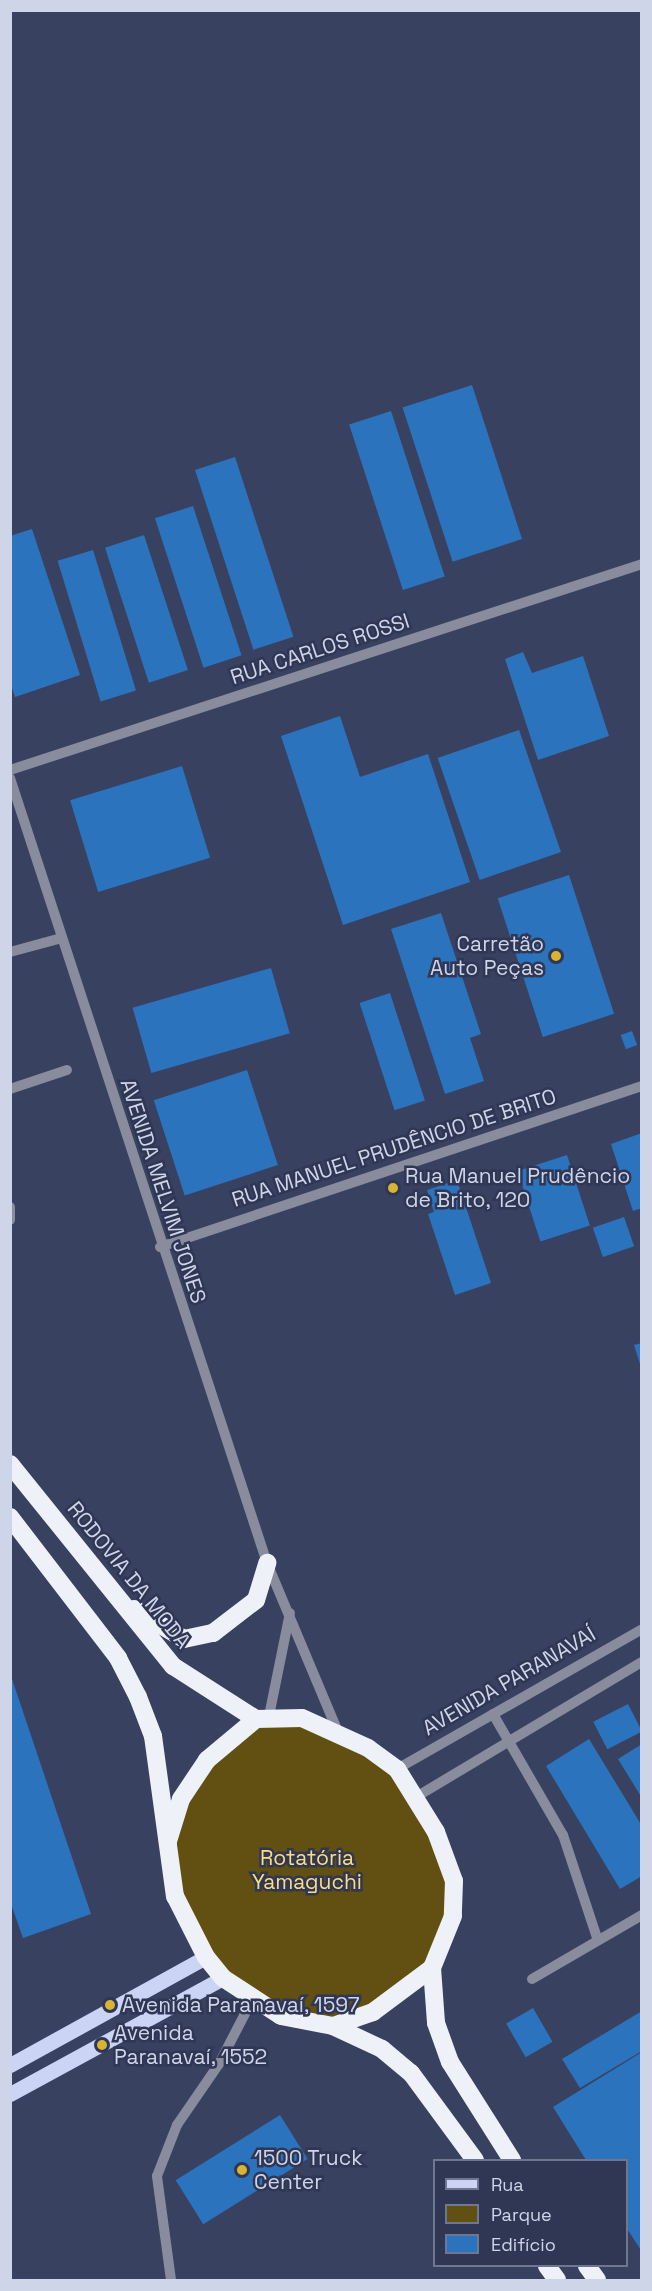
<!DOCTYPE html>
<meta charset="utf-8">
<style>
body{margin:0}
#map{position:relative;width:652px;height:2291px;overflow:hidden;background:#394160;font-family:"Space Grotesk",sans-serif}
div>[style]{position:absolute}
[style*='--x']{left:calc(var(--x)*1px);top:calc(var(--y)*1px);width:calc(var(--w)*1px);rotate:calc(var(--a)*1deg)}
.green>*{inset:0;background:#615011}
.building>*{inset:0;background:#2c73be;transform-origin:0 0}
.minor>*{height:10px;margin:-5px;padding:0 5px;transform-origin:5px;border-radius:5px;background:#888c9c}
.major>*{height:15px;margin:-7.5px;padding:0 7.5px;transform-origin:7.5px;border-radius:7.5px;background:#cbd4f4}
.highway>*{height:18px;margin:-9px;padding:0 9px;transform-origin:9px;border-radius:9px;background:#eff1f9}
.dots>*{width:16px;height:16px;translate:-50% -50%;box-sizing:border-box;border:3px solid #2f3755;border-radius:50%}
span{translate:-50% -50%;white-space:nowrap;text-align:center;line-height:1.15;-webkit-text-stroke:5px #2f3755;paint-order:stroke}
.street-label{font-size:21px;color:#cfd5e8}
.poi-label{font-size:21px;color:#cfd5e8}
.right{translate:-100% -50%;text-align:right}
.left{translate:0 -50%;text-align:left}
.park-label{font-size:21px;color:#fcde7f}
.frame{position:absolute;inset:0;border:12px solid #cfd5e8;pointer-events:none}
.legend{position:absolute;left:433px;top:2159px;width:195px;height:108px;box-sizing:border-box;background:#2f3755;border:2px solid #6f7690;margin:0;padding:8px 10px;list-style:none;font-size:18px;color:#cfd5e8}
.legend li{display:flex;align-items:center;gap:12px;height:30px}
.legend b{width:30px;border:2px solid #6f7690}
</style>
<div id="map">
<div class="green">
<div style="clip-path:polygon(302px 1718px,397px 1769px,454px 1881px,432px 1968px,333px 2026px,281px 2016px,206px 1957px,166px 1847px,181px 1799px,256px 1719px)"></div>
</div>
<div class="building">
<div style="left:472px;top:385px;width:162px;height:73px;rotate:72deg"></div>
<div style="left:391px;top:411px;width:174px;height:44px;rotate:72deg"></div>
<div style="left:235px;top:457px;width:189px;height:42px;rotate:72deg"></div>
<div style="left:193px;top:506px;width:157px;height:40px;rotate:72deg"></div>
<div style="clip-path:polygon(32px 529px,80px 675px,15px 697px,10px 682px,10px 536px)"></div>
<div style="left:144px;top:535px;width:142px;height:41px;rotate:72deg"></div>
<div style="left:93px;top:550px;width:147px;height:37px;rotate:73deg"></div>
<div style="clip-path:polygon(523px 652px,532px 673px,583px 656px,609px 736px,538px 760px,505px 659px)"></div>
<div style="clip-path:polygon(340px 716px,360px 777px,428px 754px,470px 882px,343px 925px,281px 736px)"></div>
<div style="left:519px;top:730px;width:129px;height:86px;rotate:71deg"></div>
<div style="left:182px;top:766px;width:96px;height:117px;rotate:73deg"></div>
<div style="left:569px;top:875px;width:146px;height:75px;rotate:72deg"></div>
<div style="clip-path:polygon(441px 913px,481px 1034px,470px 1038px,484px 1081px,445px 1094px,391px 929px)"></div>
<div style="left:271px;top:968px;width:68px;height:144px;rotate:74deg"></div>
<div style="left:390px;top:993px;width:113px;height:32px;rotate:72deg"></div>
<div style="left:632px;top:1031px;width:15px;height:12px;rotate:70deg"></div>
<div style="left:247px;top:1070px;width:100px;height:98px;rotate:72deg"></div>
<div style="clip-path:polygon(642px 1133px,642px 1208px,633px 1211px,611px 1144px)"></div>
<div style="left:567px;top:1155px;width:74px;height:52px;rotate:72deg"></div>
<div style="clip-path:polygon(457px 1180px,491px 1283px,455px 1295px,428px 1214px,434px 1212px,427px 1190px)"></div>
<div style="left:624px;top:1217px;width:31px;height:33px;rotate:71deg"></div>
<div style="clip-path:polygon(642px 1343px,642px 1367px,641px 1367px,634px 1345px)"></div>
<div style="clip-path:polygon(10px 1673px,91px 1914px,23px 1938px,10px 1901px)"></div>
<div style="left:628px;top:1704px;width:31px;height:39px;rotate:63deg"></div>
<div style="clip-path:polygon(589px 1739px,642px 1826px,642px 1876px,620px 1889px,546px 1766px)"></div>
<div style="clip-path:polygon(642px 1744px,642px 1798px,618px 1759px)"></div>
<div style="left:533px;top:2008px;width:39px;height:31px;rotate:60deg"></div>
<div style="clip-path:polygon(642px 2011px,642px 2051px,580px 2088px,562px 2059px)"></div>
<div style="clip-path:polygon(642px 2052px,642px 2252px,626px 2227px,626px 2160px,586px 2160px,553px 2107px)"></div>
<div style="left:280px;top:2115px;width:52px;height:123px;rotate:58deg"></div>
</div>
<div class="minor">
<div style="--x:10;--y:770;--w:665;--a:-18.05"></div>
<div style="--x:10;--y:778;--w:826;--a:71.87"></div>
<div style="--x:267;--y:1563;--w:183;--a:67.2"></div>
<div style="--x:10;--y:952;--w:54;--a:-15.1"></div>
<div style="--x:10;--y:1089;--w:60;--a:-18.4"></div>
<div style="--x:10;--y:1207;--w:13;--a:90"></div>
<div style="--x:160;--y:1247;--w:508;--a:-18.47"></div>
<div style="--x:493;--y:1714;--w:140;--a:60"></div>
<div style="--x:563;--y:1835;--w:108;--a:71.7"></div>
<div style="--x:269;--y:1716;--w:105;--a:-78.5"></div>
<div style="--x:397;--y:1769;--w:282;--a:-29.7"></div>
<div style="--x:416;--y:1797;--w:263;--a:-30.9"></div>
<div style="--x:532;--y:1979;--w:127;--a:-30.2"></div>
<div style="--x:171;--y:2280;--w:105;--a:-97.7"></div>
<div style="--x:157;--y:2176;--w:55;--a:-68.6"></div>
<div style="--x:177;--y:2125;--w:74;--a:-55.5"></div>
<div style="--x:219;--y:2064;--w:72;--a:-62.7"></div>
</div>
<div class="major">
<div style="--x:10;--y:2065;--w:224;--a:-28.9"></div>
<div style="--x:10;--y:2094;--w:243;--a:-28.6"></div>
</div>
<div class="highway">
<div style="--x:10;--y:1464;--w:260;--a:51.1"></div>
<div style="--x:173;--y:1666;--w:98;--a:32.6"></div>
<div style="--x:10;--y:1517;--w:178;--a:52.5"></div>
<div style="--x:118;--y:1658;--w:44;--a:62.9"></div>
<div style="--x:138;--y:1697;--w:42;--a:69"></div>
<div style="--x:153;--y:1736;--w:162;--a:82.2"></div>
<div style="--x:175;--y:1896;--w:68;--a:63.1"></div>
<div style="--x:206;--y:1957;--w:27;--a:51"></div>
<div style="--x:223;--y:1978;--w:69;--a:33.2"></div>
<div style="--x:281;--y:2016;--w:53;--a:10.9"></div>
<div style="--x:333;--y:2026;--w:54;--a:25.1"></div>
<div style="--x:382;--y:2049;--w:38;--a:40"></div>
<div style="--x:411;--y:2073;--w:108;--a:53.7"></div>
<div style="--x:134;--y:1609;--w:58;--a:31"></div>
<div style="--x:184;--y:1639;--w:30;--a:-12"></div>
<div style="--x:213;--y:1633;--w:54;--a:-37.5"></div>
<div style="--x:256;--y:1600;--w:39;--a:-73"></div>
<div style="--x:256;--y:1719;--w:46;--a:-1.2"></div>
<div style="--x:302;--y:1718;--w:72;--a:24.4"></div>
<div style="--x:368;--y:1748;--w:36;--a:36"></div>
<div style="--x:397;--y:1769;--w:74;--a:58.2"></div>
<div style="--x:436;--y:1832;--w:52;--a:69.8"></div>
<div style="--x:454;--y:1881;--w:35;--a:92"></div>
<div style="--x:453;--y:1916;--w:56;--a:112"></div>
<div style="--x:432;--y:1968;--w:74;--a:143.3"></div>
<div style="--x:373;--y:2012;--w:42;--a:160.7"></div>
<div style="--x:168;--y:1841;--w:44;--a:-72.8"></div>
<div style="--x:181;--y:1799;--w:47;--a:-56.3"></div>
<div style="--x:207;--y:1760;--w:64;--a:-39.9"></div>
<div style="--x:432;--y:1968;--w:55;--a:85.8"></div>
<div style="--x:436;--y:2023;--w:41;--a:70.3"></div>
<div style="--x:450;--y:2062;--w:116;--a:57.7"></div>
<div style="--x:547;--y:2266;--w:17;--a:54"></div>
<div style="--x:587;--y:2266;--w:17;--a:54"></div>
</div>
<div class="dots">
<div style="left:556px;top:956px;background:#d7b434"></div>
<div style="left:393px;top:1188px;background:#d7b434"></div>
<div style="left:110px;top:2005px;background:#d7b434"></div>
<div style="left:102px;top:2045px;background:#d7b434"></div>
<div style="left:242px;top:2170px;background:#d7b434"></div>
</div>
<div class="street-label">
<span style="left:320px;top:649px;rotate:-18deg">RUA CARLOS ROSSI</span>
<span style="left:394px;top:1148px;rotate:-18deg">RUA MANUEL PRUDÊNCIO DE BRITO</span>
<span style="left:163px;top:1191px;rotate:72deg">AVENIDA MELVIM JONES</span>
<span style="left:129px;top:1575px;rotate:51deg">RODOVIA DA MODA</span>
<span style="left:509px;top:1681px;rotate:-30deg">AVENIDA PARANAVAÍ</span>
</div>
<div class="poi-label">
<span class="right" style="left:544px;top:956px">Carretão<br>Auto Peças</span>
<span class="left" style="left:405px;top:1188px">Rua Manuel Prudêncio<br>de Brito, 120</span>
<span class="left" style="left:122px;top:2005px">Avenida Paranavaí, 1597</span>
<span class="left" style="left:114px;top:2045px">Avenida<br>Paranavaí, 1552</span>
<span class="left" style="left:254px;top:2170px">1500 Truck<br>Center</span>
</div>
<div class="park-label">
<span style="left:307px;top:1870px">Rotatória<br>Yamaguchi</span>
</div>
<div class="frame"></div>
<ul class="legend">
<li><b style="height:8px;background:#cbd4f4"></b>Rua</li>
<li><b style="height:16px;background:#615011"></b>Parque</li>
<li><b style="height:16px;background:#2c73be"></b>Edifício</li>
</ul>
</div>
